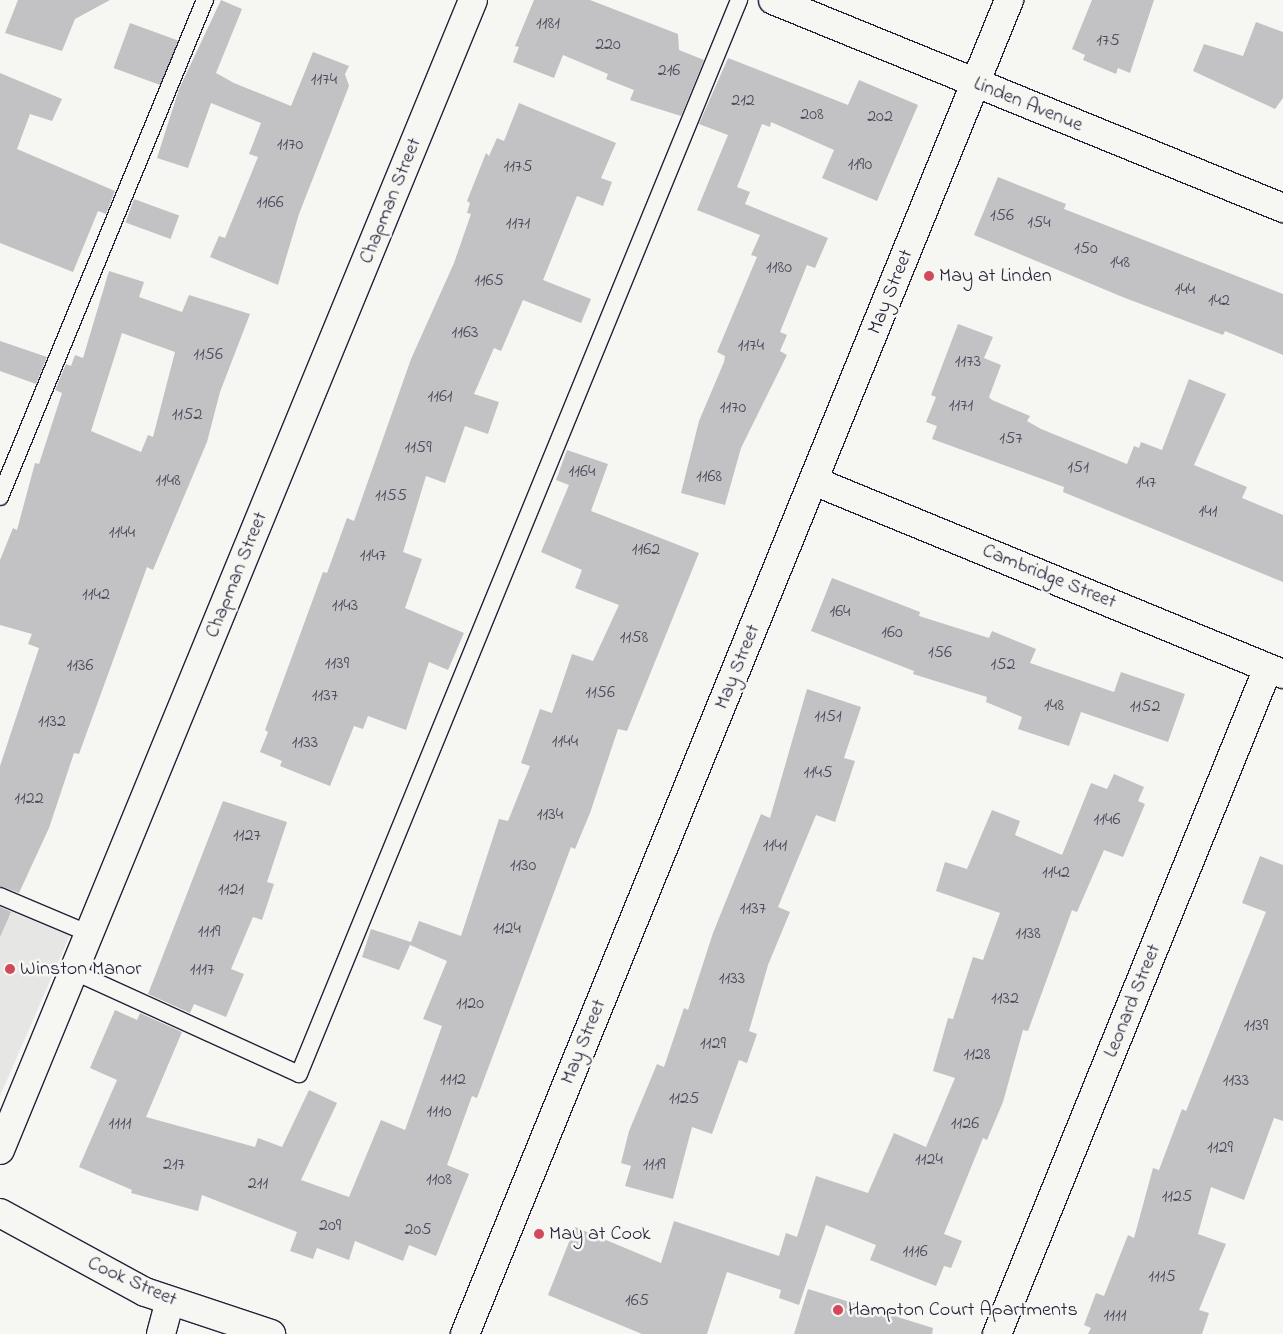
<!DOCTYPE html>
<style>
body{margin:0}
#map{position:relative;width:1283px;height:1334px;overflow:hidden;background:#f6f6f2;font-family:"Indie Flower",sans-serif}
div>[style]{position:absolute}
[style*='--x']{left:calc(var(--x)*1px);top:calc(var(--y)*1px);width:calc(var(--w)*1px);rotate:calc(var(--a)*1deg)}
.built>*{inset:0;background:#e6e6e4}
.building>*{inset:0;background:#c2c2c4;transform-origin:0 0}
.roads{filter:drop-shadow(1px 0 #22223b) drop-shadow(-1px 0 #22223b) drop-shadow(0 1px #22223b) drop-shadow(0 -1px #22223b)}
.lane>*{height:16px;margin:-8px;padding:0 8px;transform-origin:8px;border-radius:8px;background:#f6f6f2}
.street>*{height:28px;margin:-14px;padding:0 14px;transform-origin:14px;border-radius:14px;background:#f6f6f2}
.secondary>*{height:28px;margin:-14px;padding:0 14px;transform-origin:14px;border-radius:14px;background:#f6f6f2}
.dots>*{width:14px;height:14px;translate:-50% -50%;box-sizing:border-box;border:2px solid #f6f6f2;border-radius:50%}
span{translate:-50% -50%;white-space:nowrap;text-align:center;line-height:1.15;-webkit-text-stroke:5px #f6f6f2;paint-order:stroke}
.number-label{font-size:18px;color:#4a4a5d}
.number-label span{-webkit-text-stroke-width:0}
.street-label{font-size:20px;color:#22223b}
.poi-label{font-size:20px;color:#22223b}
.left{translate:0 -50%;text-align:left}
</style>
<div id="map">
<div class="built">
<div style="clip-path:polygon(0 885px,76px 921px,0 1096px)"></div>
</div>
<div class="building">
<div style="clip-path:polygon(18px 0,110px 0,75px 19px,62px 51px,5px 33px)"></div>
<div style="clip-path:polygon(221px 0,242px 9px,216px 73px,234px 83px,291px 106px,313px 52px,349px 66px,345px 74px,349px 86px,299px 214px,278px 285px,210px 257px,219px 236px,225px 238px,258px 157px,249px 154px,261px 123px,211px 103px,188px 168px,157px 158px,179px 89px)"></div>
<div style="clip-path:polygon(534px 0,590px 0,678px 34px,679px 50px,704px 60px,681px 116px,630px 100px,634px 90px,606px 79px,608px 74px,563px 55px,554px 78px,513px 62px,519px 47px,515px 46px)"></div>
<div style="clip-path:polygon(1092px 0,1154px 0,1130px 73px,1118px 68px,1116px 74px,1083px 60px,1085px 55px,1072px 49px)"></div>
<div style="clip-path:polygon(1256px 22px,1283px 32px,1283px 98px,1275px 109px,1193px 71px,1204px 44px,1243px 56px)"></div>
<div style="left:130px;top:23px;width:51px;height:48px;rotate:20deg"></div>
<div style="clip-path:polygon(728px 58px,848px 105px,859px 80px,918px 105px,877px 201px,822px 178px,834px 150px,771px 122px,770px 127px,762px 124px,737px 187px,750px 192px,745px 204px,828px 238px,815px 268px,807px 265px,780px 332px,787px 335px,780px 351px,787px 355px,741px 448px,725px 505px,681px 493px,699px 421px,724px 362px,725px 356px,717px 352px,757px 257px,751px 255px,760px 235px,697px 210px,728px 135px,699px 124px)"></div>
<div style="clip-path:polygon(0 73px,62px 99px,52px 121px,30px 114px,17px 149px,115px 191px,106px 214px,98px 211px,73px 272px,0 243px)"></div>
<div style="clip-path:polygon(519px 103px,616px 143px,601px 178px,612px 182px,603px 206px,577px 196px,543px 280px,591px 299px,581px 323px,523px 300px,501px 351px,494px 348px,474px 394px,499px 402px,488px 434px,465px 426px,445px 483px,426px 476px,403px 552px,422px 559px,405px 608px,464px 633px,448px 670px,429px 662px,406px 730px,368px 716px,363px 729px,354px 726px,330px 786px,280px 766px,282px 761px,260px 752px,268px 732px,265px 730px,323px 572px,327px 573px,347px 518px,354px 521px,411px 359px,454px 263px,471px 214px,467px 213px,470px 203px,467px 201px,486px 153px,489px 156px,497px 138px,504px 141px)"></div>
<div style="clip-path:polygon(998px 177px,1066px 204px,1064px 209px,1283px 294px,1283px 355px,1225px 331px,1223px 335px,1125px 298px,974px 235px)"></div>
<div style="left:134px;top:199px;width:48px;height:25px;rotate:20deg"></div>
<div style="clip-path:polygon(evenodd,109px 271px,144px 282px,139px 297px,182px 312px,189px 295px,250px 314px,220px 392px,207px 442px,153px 570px,147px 567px,79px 754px,74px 753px,49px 828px,19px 893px,0 886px,0 766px,39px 648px,28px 644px,32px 634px,0 625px,0 560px,13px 528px,17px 530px,35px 463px,39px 464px,62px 393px,55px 390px,66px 364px,71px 366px,75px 355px,83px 358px,109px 271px,122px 333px,175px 352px,153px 437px,148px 435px,141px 452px,91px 431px,122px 333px)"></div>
<div style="clip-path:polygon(958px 324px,993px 337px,984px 358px,1001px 365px,989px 397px,992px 400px,1030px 416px,1027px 421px,1041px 429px,1127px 464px,1134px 446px,1139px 448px,1141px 442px,1162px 450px,1189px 379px,1226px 394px,1194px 465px,1247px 487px,1242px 498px,1283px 515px,1283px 582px,1063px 492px,1064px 487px,932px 439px,937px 426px,926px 422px,936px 397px,931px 395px)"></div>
<div style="clip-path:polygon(0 341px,47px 357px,36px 384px,0 371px)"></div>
<div style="clip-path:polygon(567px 450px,608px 464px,591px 511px,699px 553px,627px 731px,618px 729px,590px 813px,575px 849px,571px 847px,477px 1098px,472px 1096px,447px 1165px,469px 1174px,436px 1256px,409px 1245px,403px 1261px,355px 1241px,349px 1260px,317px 1248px,313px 1259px,290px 1251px,297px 1232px,202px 1195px,198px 1211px,131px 1193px,132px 1190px,79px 1167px,117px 1080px,90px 1068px,115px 1010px,137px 1020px,140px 1013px,182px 1032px,146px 1117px,255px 1147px,258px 1138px,282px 1147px,309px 1090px,337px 1103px,301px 1180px,349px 1197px,381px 1120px,405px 1130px,442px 1026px,423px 1019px,447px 961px,410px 945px,399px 970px,362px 957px,371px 929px,411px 942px,419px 921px,461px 936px,499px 819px,508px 821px,530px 766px,521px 763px,540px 709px,552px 713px,572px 654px,593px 661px,619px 605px,575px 588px,582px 570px,541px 552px,569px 485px,556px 480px)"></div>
<div style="clip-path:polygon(832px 578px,920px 612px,919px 616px,989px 638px,992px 631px,1036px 649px,1030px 663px,1114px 692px,1121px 672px,1185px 694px,1168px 742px,1081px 712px,1069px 746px,1018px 729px,1022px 717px,986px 702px,987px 697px,913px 674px,914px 671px,811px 631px)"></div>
<div style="clip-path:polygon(807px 689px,861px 707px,844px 758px,855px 761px,835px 822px,816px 815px,778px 907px,790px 912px,768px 965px,749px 1031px,757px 1034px,747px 1063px,739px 1060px,712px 1134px,692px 1127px,673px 1199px,625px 1186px,631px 1166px,621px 1163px,629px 1131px,657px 1064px,664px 1067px,684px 1008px,688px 1010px,713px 933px,761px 814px,770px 818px)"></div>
<div style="clip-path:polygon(1114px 774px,1144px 787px,1138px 801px,1145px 804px,1123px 857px,1104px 850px,1077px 912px,1072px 910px,1028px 1031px,1023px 1030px,1003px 1102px,987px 1140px,983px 1138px,944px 1234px,962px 1241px,951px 1268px,944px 1266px,936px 1286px,870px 1260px,876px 1245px,826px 1225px,799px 1305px,779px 1298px,781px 1290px,727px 1272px,707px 1334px,642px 1334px,548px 1295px,575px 1227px,661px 1263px,674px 1221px,779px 1256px,786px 1233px,797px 1237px,816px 1176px,868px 1193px,894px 1133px,926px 1147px,955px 1078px,933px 1071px,948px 1018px,953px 1019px,973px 957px,983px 960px,1000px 913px,936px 891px,945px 862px,967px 869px,992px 810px,1020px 821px,1015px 835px,1062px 855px,1091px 783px,1107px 789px)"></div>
<div style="clip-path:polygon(223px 801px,287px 822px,267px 882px,274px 884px,262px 920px,253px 917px,231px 969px,244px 974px,226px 1017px,194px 1004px,190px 1013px,148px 994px)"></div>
<div style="clip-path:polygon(1260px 856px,1283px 865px,1283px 1121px,1274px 1118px,1244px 1200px,1211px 1187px,1198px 1234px,1226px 1244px,1199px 1310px,1209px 1313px,1202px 1334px,1088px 1334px,1091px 1328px,1084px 1325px,1096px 1293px,1104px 1296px,1128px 1235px,1134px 1238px,1153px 1168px,1159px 1170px,1182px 1109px,1186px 1111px,1266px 912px,1242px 903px)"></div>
<div style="clip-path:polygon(0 907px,11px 912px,0 937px)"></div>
<div style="clip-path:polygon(808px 1289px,933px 1328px,932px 1334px,794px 1334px)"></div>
</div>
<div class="roads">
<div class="lane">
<div style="--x:0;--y:497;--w:538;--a:-67.59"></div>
<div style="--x:0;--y:896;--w:98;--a:22.9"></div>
<div style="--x:75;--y:972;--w:246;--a:24.5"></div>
<div style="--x:299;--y:1074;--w:1161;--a:-67.72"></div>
</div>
<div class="street">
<div style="--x:773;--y:0;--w:551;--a:22.19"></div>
<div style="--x:814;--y:481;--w:507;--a:22.37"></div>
<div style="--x:0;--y:1150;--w:1243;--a:-67.64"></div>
<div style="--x:161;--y:1334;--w:34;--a:-75"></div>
<div style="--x:465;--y:1334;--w:1441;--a:-67.81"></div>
<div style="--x:997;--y:1334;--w:719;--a:-67.86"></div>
</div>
<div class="secondary">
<div style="--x:0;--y:1213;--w:165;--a:28.6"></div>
<div style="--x:145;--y:1292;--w:133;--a:18.4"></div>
</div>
</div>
<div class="dots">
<div style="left:929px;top:276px;background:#d1495b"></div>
<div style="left:10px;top:969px;background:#d1495b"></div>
<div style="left:539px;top:1234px;background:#d1495b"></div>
<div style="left:838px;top:1310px;background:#d1495b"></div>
</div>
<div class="number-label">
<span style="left:548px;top:24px">1181</span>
<span style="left:1108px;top:41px">175</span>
<span style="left:608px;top:45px">220</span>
<span style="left:669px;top:71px">216</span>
<span style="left:324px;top:80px">1174</span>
<span style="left:743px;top:101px">212</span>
<span style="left:812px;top:115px">208</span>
<span style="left:880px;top:117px">202</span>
<span style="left:290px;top:145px">1170</span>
<span style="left:860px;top:165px">1190</span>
<span style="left:518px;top:167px">1175</span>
<span style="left:270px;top:203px">1166</span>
<span style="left:1002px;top:216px">156</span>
<span style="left:1039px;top:223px">154</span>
<span style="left:518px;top:224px">1171</span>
<span style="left:1086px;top:249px">150</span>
<span style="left:1120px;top:263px">148</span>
<span style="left:779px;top:268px">1180</span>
<span style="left:489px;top:281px">1165</span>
<span style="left:1185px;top:290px">144</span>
<span style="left:1219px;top:301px">142</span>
<span style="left:465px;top:333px">1163</span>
<span style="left:751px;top:346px">1174</span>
<span style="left:208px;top:355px">1156</span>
<span style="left:968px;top:362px">1173</span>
<span style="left:440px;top:397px">1161</span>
<span style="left:961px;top:406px">1171</span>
<span style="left:733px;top:408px">1170</span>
<span style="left:187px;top:415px">1152</span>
<span style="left:1011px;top:439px">157</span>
<span style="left:418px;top:448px">1159</span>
<span style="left:1078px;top:468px">151</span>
<span style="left:582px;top:472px">1164</span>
<span style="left:709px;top:477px">1168</span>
<span style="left:168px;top:481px">1148</span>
<span style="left:1146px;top:483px">147</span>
<span style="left:391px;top:496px">1155</span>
<span style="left:1208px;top:512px">141</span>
<span style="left:122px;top:533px">1144</span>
<span style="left:646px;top:550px">1162</span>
<span style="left:373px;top:556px">1147</span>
<span style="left:96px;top:595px">1142</span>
<span style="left:345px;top:606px">1143</span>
<span style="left:840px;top:612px">164</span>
<span style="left:892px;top:633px">160</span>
<span style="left:634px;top:638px">1158</span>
<span style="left:940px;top:653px">156</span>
<span style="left:337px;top:664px">1139</span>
<span style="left:1003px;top:665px">152</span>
<span style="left:80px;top:666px">1136</span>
<span style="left:600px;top:693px">1156</span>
<span style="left:325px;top:696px">1137</span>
<span style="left:1054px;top:706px">148</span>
<span style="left:1145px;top:707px">1152</span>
<span style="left:828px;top:717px">1151</span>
<span style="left:52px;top:722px">1132</span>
<span style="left:565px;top:742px">1144</span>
<span style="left:305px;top:743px">1133</span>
<span style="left:818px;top:773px">1145</span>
<span style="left:29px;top:799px">1122</span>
<span style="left:550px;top:815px">1134</span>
<span style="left:1107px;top:820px">1146</span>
<span style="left:247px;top:836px">1127</span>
<span style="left:775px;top:846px">1141</span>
<span style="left:523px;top:866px">1130</span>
<span style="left:1056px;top:873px">1142</span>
<span style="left:231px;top:890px">1121</span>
<span style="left:753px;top:909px">1137</span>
<span style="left:507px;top:929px">1124</span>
<span style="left:209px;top:932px">1119</span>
<span style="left:1028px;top:934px">1138</span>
<span style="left:202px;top:970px">1117</span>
<span style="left:732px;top:979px">1133</span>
<span style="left:1005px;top:999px">1132</span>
<span style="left:470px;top:1004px">1120</span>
<span style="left:1256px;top:1026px">1139</span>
<span style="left:713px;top:1044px">1129</span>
<span style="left:977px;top:1055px">1128</span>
<span style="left:453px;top:1080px">1112</span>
<span style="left:1236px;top:1081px">1133</span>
<span style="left:684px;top:1099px">1125</span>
<span style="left:439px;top:1112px">1110</span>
<span style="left:120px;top:1124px">1111</span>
<span style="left:965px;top:1124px">1126</span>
<span style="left:1220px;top:1148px">1129</span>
<span style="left:929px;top:1160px">1124</span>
<span style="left:174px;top:1165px">217</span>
<span style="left:654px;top:1165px">1119</span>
<span style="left:439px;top:1180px">1108</span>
<span style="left:258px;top:1184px">211</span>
<span style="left:1177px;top:1197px">1125</span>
<span style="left:330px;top:1226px">209</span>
<span style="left:418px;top:1230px">205</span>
<span style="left:915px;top:1252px">1116</span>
<span style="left:1162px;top:1277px">1115</span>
<span style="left:637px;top:1301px">165</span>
<span style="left:1115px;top:1316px">1111</span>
</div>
<div class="street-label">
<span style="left:1028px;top:105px;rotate:22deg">Linden Avenue</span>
<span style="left:391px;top:201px;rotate:-68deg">Chapman Street</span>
<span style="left:891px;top:292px;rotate:-68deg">May Street</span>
<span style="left:237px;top:575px;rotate:-68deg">Chapman Street</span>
<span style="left:1049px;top:577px;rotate:22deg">Cambridge Street</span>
<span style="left:738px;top:667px;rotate:-68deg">May Street</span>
<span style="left:1133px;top:1001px;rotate:-68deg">Leonard Street</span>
<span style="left:584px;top:1042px;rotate:-68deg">May Street</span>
<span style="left:132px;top:1282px;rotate:24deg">Cook Street</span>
</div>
<div class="poi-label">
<span class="left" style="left:939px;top:276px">May at Linden</span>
<span class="left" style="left:20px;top:969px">Winston Manor</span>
<span class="left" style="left:549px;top:1234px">May at Cook</span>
<span class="left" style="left:848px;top:1310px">Hampton Court Apartments</span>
</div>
</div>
